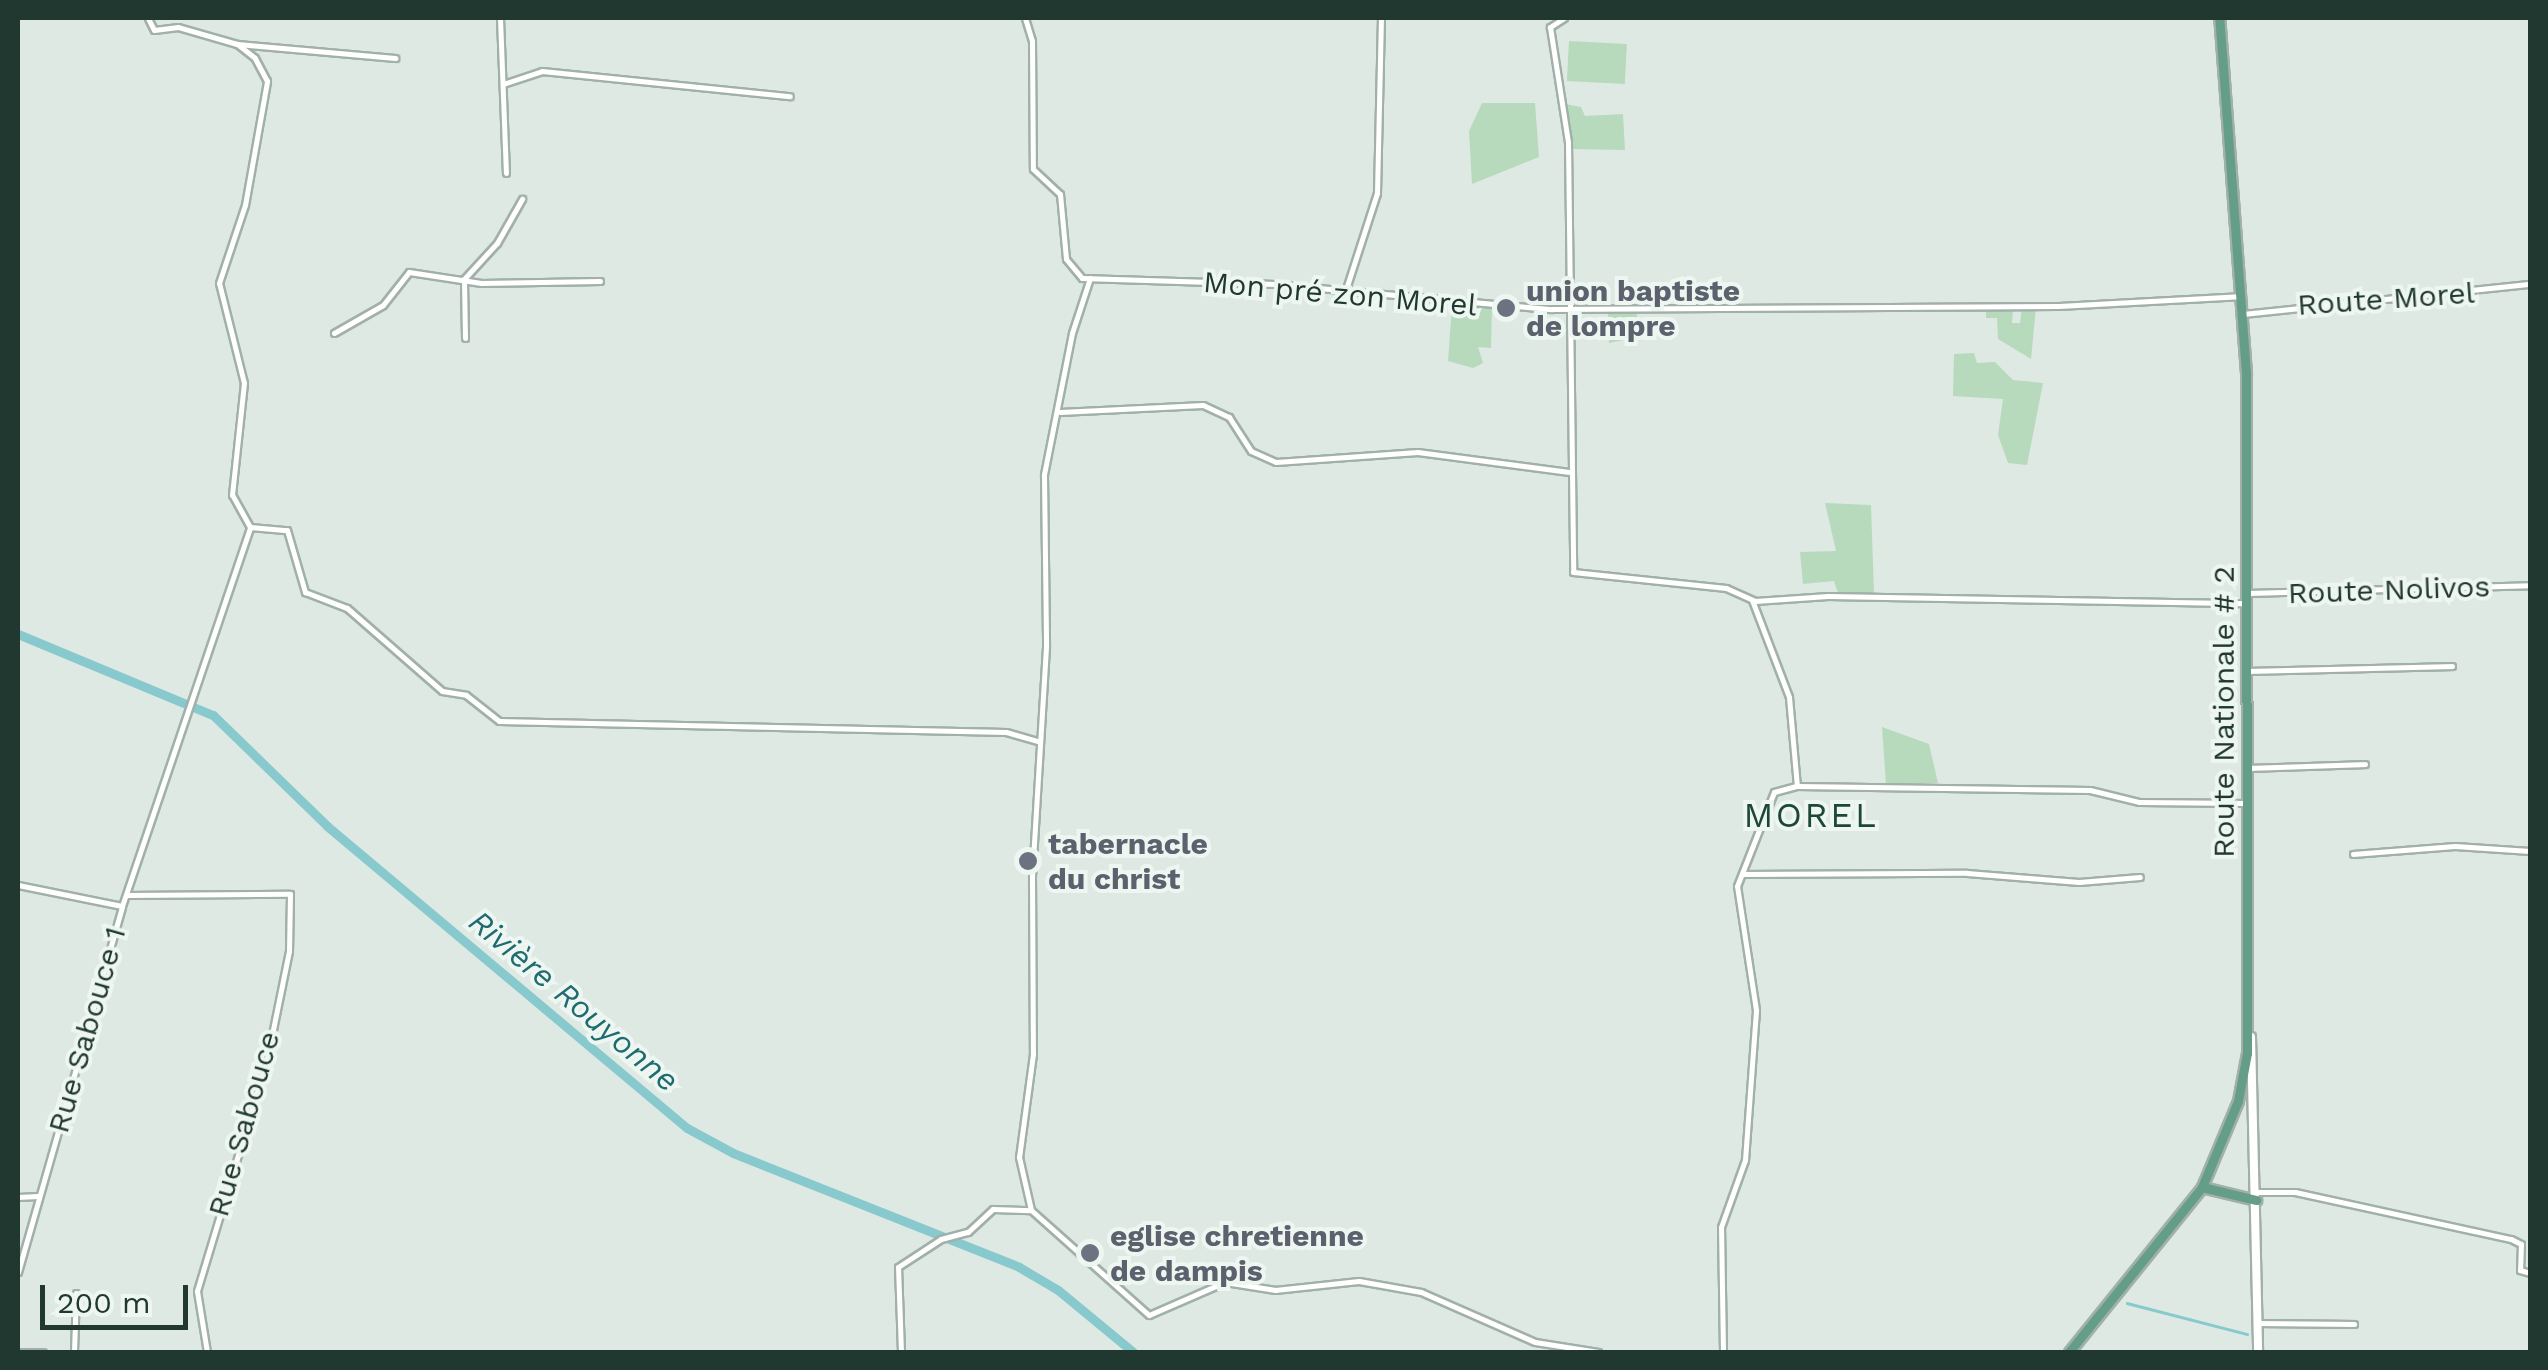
<!DOCTYPE html>
<meta charset="utf-8">
<style>
body{margin:0}
#map{position:relative;width:2548px;height:1370px;overflow:hidden;background:#dee9e3;font-family:"Work Sans",sans-serif}
div>[style]{position:absolute}
[style*='--x']{left:calc(var(--x)*1px);top:calc(var(--y)*1px);width:calc(var(--w)*1px);rotate:calc(var(--a)*1deg)}
.green>*{inset:0;background:#b7dabd;transform-origin:0 0}
.stream>*{height:2.5px;margin:-1.25px;padding:0 1.25px;transform-origin:1.25px;border-radius:1.25px;background:#87c9cd}
.river>*{height:9px;margin:-4.5px;padding:0 4.5px;transform-origin:4.5px;border-radius:4.5px;background:#87c9cd}
.roads{filter:drop-shadow(2px 0 #a1b0a9) drop-shadow(-2px 0 #a1b0a9) drop-shadow(0 2px #a1b0a9) drop-shadow(0 -2px #a1b0a9)}
.minor>*{height:5px;margin:-2.5px;padding:0 2.5px;transform-origin:2.5px;border-radius:2.5px;background:#fff}
.secondary>*{height:8px;margin:-4px;padding:0 4px;transform-origin:4px;border-radius:4px;background:#fff}
.primary>*{height:9px;margin:-4.5px;padding:0 4.5px;transform-origin:4.5px;border-radius:4.5px;background:#649d88}
.dots>*{width:28px;height:28px;translate:-50% -50%;box-sizing:border-box;border:5px solid #eef6f1;border-radius:50%}
span{translate:-50% -50%;white-space:nowrap;text-align:center;line-height:1.15;-webkit-text-stroke:8px #eef6f1;paint-order:stroke}
.worship-label{font-size:30px;color:#5b616d;font-weight:700}
.left{translate:0 -50%;text-align:left}
.street-label{font-size:30px;color:#20382f}
.water-label{font-size:32px;color:#1e6b70;font-style:italic}
.quarter-label{font-size:35px;color:#1d4839;letter-spacing:2.5px}
.frame{position:absolute;inset:0;border:20px solid #20382f;pointer-events:none}
.scale{position:absolute;left:40px;top:1285px;width:148px;height:45px;box-sizing:border-box;border:5px solid #20382f;border-top:0;padding-left:12px;font-size:30px;line-height:35px;white-space:nowrap;color:#20382f;-webkit-text-stroke:8px #eef6f1;paint-order:stroke}
</style>
<div id="map">
<div class="green">
<div style="left:1569px;top:41px;width:58px;height:40px;rotate:3deg"></div>
<div style="clip-path:polygon(1482px 103px,1535px 103px,1539px 157px,1472px 184px,1469px 131px)"></div>
<div style="clip-path:polygon(1565px 104px,1581px 107px,1585px 116px,1623px 114px,1625px 150px,1571px 149px)"></div>
<div style="clip-path:polygon(1452px 306px,1492px 307px,1491px 348px,1478px 347px,1483px 363px,1473px 368px,1448px 361px)"></div>
<div style="clip-path:polygon(2022px 307px,2036px 307px,2031px 359px,1998px 339px,1997px 318px,1986px 318px,1986px 308px,2013px 308px,2012px 323px,2020px 323px)"></div>
<div style="clip-path:polygon(1608px 309px,1635px 310px,1644px 336px,1609px 343px)"></div>
<div style="clip-path:polygon(1974px 353px,1977px 363px,1995px 362px,2013px 380px,2043px 383px,2027px 465px,2008px 463px,1998px 435px,2003px 399px,1953px 396px,1954px 354px)"></div>
<div style="clip-path:polygon(1825px 503px,1871px 505px,1874px 593px,1838px 593px,1834px 581px,1803px 584px,1800px 552px,1836px 551px)"></div>
<div style="clip-path:polygon(1882px 727px,1929px 744px,1938px 783px,1886px 784px)"></div>
</div>
<div class="stream">
<div style="--x:2127;--y:1303;--w:124;--a:14.5"></div>
</div>
<div class="river">
<div style="--x:18;--y:634;--w:211;--a:22.6"></div>
<div style="--x:213;--y:715;--w:159;--a:44.2"></div>
<div style="--x:327;--y:826;--w:470;--a:40"></div>
<div style="--x:687;--y:1128;--w:52;--a:28.5"></div>
<div style="--x:733;--y:1153;--w:308;--a:21.7"></div>
<div style="--x:1019;--y:1267;--w:45;--a:30.5"></div>
<div style="--x:1058;--y:1290;--w:97;--a:39.6"></div>
</div>
<div class="roads">
<div class="minor">
<div style="--x:500;--y:18;--w:155;--a:87.8"></div>
<div style="--x:1025;--y:18;--w:24;--a:73"></div>
<div style="--x:1032;--y:41;--w:128;--a:89.6"></div>
<div style="--x:1033;--y:169;--w:37;--a:43"></div>
<div style="--x:1060;--y:194;--w:65;--a:84.7"></div>
<div style="--x:1066;--y:259;--w:25;--a:50"></div>
<div style="--x:1082;--y:278;--w:193;--a:1.8"></div>
<div style="--x:1275;--y:284;--w:278;--a:5.2"></div>
<div style="--x:1552;--y:309;--w:505;--a:-0.34"></div>
<div style="--x:2057;--y:306;--w:182;--a:-3.1"></div>
<div style="--x:1564;--y:18;--w:17;--a:147"></div>
<div style="--x:1550;--y:27;--w:116;--a:81.1"></div>
<div style="--x:1568;--y:142;--w:430;--a:89.3"></div>
<div style="--x:1573;--y:572;--w:154;--a:6"></div>
<div style="--x:1726;--y:588;--w:32;--a:24"></div>
<div style="--x:1755;--y:601;--w:73;--a:-3.9"></div>
<div style="--x:1828;--y:596;--w:417;--a:1"></div>
<div style="--x:237;--y:44;--w:159;--a:5.1"></div>
<div style="--x:503;--y:84;--w:41;--a:-18.4"></div>
<div style="--x:542;--y:71;--w:249;--a:5.8"></div>
<div style="--x:1090;--y:278;--w:58;--a:108.1"></div>
<div style="--x:1072;--y:333;--w:145;--a:101.2"></div>
<div style="--x:1044;--y:475;--w:172;--a:89.3"></div>
<div style="--x:1046;--y:647;--w:229;--a:93.5"></div>
<div style="--x:1032;--y:876;--w:178;--a:89.7"></div>
<div style="--x:1033;--y:1054;--w:104;--a:97.7"></div>
<div style="--x:1019;--y:1157;--w:54;--a:77.2"></div>
<div style="--x:1031;--y:1210;--w:158;--a:41.7"></div>
<div style="--x:1149;--y:1315;--w:83;--a:-23.5"></div>
<div style="--x:1225;--y:1282;--w:51;--a:9.1"></div>
<div style="--x:1275;--y:1290;--w:84;--a:-6.1"></div>
<div style="--x:1359;--y:1281;--w:63;--a:10.1"></div>
<div style="--x:1421;--y:1292;--w:124;--a:23.7"></div>
<div style="--x:1535;--y:1342;--w:64;--a:9"></div>
<div style="--x:1346;--y:289;--w:101;--a:-72.1"></div>
<div style="--x:1377;--y:193;--w:175;--a:-88.7"></div>
<div style="--x:2243;--y:314;--w:289;--a:-6"></div>
<div style="--x:334;--y:333;--w:56;--a:-29.7"></div>
<div style="--x:383;--y:305;--w:42;--a:-51.8"></div>
<div style="--x:409;--y:272;--w:73;--a:8.7"></div>
<div style="--x:481;--y:283;--w:119;--a:-1"></div>
<div style="--x:465;--y:338;--w:59;--a:-91"></div>
<div style="--x:464;--y:279;--w:49;--a:-47.5"></div>
<div style="--x:497;--y:243;--w:51;--a:-60.4"></div>
<div style="--x:1060;--y:412;--w:143;--a:-2.8"></div>
<div style="--x:1203;--y:405;--w:29;--a:25"></div>
<div style="--x:1229;--y:417;--w:40;--a:57.1"></div>
<div style="--x:1251;--y:451;--w:27;--a:24"></div>
<div style="--x:1276;--y:462;--w:142;--a:-4"></div>
<div style="--x:1418;--y:452;--w:152;--a:7.5"></div>
<div style="--x:250;--y:527;--w:37;--a:5"></div>
<div style="--x:287;--y:530;--w:65;--a:73.8"></div>
<div style="--x:305;--y:592;--w:45;--a:20.9"></div>
<div style="--x:347;--y:608;--w:126;--a:41.1"></div>
<div style="--x:442;--y:691;--w:24;--a:9"></div>
<div style="--x:466;--y:695;--w:42;--a:38.2"></div>
<div style="--x:499;--y:721;--w:507;--a:1.24"></div>
<div style="--x:1006;--y:732;--w:33;--a:16"></div>
<div style="--x:2248;--y:593;--w:282;--a:-1.6"></div>
<div style="--x:1752;--y:600;--w:104;--a:69.1"></div>
<div style="--x:1789;--y:697;--w:89;--a:84.9"></div>
<div style="--x:2249;--y:671;--w:203;--a:-1.4"></div>
<div style="--x:2250;--y:768;--w:115;--a:-2"></div>
<div style="--x:2353;--y:854;--w:102;--a:-4.5"></div>
<div style="--x:2455;--y:846;--w:75;--a:3.8"></div>
<div style="--x:1742;--y:874;--w:225;--a:-0.3"></div>
<div style="--x:1967;--y:873;--w:112;--a:4.6"></div>
<div style="--x:2079;--y:882;--w:61;--a:-4.7"></div>
<div style="--x:18;--y:885;--w:106;--a:11.4"></div>
<div style="--x:127;--y:895;--w:163;--a:-0.4"></div>
<div style="--x:290;--y:894;--w:57;--a:91"></div>
<div style="--x:289;--y:951;--w:110;--a:101.5"></div>
<div style="--x:267;--y:1059;--w:242;--a:106.8"></div>
<div style="--x:197;--y:1291;--w:62;--a:80.7"></div>
<div style="--x:2256;--y:1192;--w:39;--a:0"></div>
<div style="--x:2295;--y:1192;--w:221;--a:12.3"></div>
<div style="--x:2511;--y:1239;--w:11;--a:27"></div>
<div style="--x:2521;--y:1244;--w:26;--a:92"></div>
<div style="--x:2520;--y:1270;--w:10;--a:17"></div>
<div style="--x:18;--y:1197;--w:20;--a:-3"></div>
<div style="--x:18;--y:1272;--w:380;--a:-74.1"></div>
<div style="--x:122;--y:906;--w:400;--a:-71.3"></div>
<div style="--x:250;--y:527;--w:37;--a:-119"></div>
<div style="--x:232;--y:495;--w:113;--a:-83.9"></div>
<div style="--x:244;--y:383;--w:103;--a:-104"></div>
<div style="--x:219;--y:283;--w:82;--a:-71.6"></div>
<div style="--x:245;--y:205;--w:126;--a:-79.9"></div>
<div style="--x:267;--y:81;--w:26;--a:-118"></div>
<div style="--x:255;--y:58;--w:23;--a:-142"></div>
<div style="--x:237;--y:44;--w:61;--a:-163.9"></div>
<div style="--x:178;--y:27;--w:24;--a:173"></div>
<div style="--x:154;--y:30;--w:13;--a:-117"></div>
<div style="--x:2258;--y:1323;--w:96;--a:0.6"></div>
<div style="--x:18;--y:1352;--w:25;--a:0"></div>
<div style="--x:74;--y:1352;--w:59;--a:-88.1"></div>
<div style="--x:901;--y:1352;--w:85;--a:-92"></div>
<div style="--x:898;--y:1267;--w:51;--a:-33.1"></div>
<div style="--x:941;--y:1239;--w:28;--a:-15"></div>
<div style="--x:968;--y:1232;--w:34;--a:-43"></div>
<div style="--x:993;--y:1209;--w:38;--a:2"></div>
<div style="--x:1723;--y:1352;--w:125;--a:-90.9"></div>
<div style="--x:1721;--y:1227;--w:71;--a:-70.3"></div>
<div style="--x:1745;--y:1160;--w:150;--a:-85.8"></div>
<div style="--x:1756;--y:1010;--w:125;--a:-98.7"></div>
<div style="--x:1737;--y:886;--w:101;--a:-68.5"></div>
<div style="--x:1774;--y:792;--w:24;--a:-15"></div>
<div style="--x:1797;--y:786;--w:293;--a:0.8"></div>
<div style="--x:2090;--y:790;--w:50;--a:13.8"></div>
<div style="--x:2139;--y:802;--w:107;--a:0.5"></div>
</div>
<div class="secondary">
<div style="--x:2251;--y:1037;--w:315;--a:88.7"></div>
</div>
<div class="primary">
<div style="--x:2202;--y:1187;--w:56;--a:13.5"></div>
<div style="--x:2069;--y:1352;--w:212;--a:-51.1"></div>
<div style="--x:2202;--y:1187;--w:93;--a:-67.3"></div>
<div style="--x:2238;--y:1101;--w:49;--a:-79.4"></div>
<div style="--x:2247;--y:1053;--w:680;--a:-90.08"></div>
<div style="--x:2246;--y:373;--w:356;--a:-94.3"></div>
</div>
</div>
<div class="dots">
<div style="left:1506px;top:308px;background:#6b7280"></div>
<div style="left:1028px;top:861px;background:#6b7280"></div>
<div style="left:1090px;top:1253px;background:#6b7280"></div>
</div>
<div class="worship-label">
<span class="left" style="left:1526px;top:308px">union baptiste<br>de lompre</span>
<span class="left" style="left:1048px;top:861px">tabernacle<br>du christ</span>
<span class="left" style="left:1110px;top:1253px">eglise chretienne<br>de dampis</span>
</div>
<div class="street-label">
<span style="left:1340px;top:294px;rotate:5deg">Mon pré zon Morel</span>
<span style="left:2386px;top:299px;rotate:-4deg">Route Morel</span>
<span style="left:2389px;top:590px;rotate:-2deg">Route Nolivos</span>
<span style="left:2224px;top:712px;rotate:-90deg">Route Nationale # 2</span>
<span style="left:87px;top:1030px;rotate:-74deg">Rue Sabouce 1</span>
<span style="left:244px;top:1124px;rotate:-74deg">Rue Sabouce</span>
</div>
<div class="water-label">
<span style="left:574px;top:1001px;rotate:40deg">Rivière Rouyonne</span>
</div>
<div class="quarter-label">
<span style="left:1811px;top:815px">MOREL</span>
</div>
<div class="frame"></div>
<div class="scale">200 m</div>
</div>
